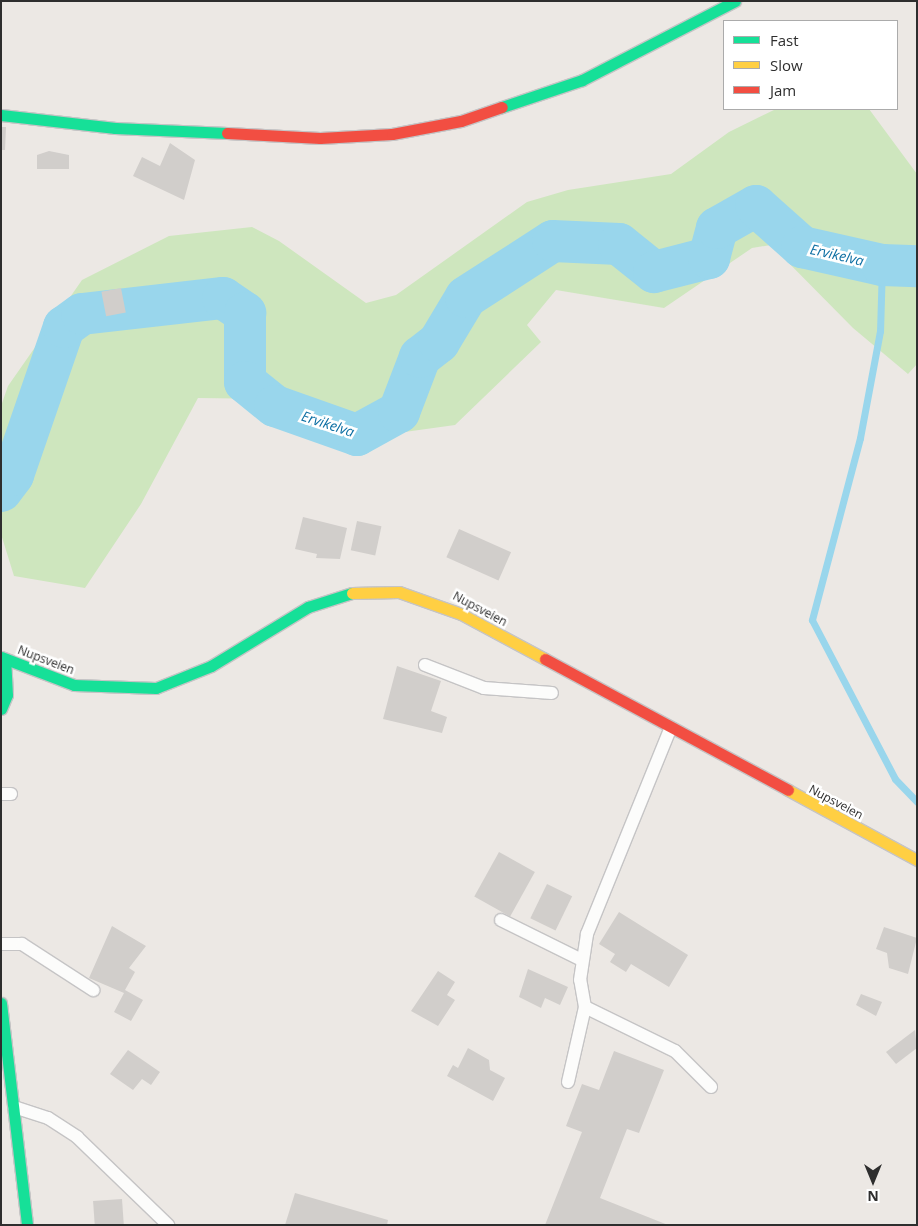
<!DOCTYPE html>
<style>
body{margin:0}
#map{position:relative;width:918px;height:1226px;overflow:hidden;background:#ece8e4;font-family:"Open Sans",sans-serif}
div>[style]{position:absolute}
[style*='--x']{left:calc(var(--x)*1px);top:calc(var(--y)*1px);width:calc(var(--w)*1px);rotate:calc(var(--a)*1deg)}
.green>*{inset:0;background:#cee6be}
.stream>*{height:7px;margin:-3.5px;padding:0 3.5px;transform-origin:3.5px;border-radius:3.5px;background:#99d6ec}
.river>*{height:42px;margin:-21px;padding:0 21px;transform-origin:21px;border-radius:21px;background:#99d6ec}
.building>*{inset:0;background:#d1cecb;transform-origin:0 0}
.roads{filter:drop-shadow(1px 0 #c5c4c5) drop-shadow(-1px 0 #c5c4c5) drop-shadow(0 1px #c5c4c5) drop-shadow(0 -1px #c5c4c5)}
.lane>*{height:12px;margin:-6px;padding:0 6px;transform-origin:6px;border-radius:6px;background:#fcfcfb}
.fast>*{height:11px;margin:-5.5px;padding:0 5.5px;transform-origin:5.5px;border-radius:5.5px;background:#16e098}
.slow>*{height:11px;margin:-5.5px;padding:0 5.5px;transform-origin:5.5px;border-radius:5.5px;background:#ffcf43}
.jam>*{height:11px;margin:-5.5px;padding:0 5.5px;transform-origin:5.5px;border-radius:5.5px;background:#f24e42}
span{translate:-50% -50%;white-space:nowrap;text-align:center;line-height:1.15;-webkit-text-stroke:5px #fff;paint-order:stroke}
.street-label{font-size:12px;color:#2e2e2e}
.water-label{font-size:14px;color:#0d6fa3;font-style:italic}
.frame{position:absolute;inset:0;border:2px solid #2e2e2e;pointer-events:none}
.legend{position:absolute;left:723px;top:20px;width:175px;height:90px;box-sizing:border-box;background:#fff;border:1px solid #ababab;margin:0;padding:6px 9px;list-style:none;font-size:15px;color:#2e2e2e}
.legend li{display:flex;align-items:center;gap:10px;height:25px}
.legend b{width:25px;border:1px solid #ababab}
.north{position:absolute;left:848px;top:1156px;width:50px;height:50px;-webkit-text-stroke:4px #fff;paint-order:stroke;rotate:180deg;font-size:14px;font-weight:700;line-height:20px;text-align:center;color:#2e2e2e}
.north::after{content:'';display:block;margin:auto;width:18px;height:22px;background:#2e2e2e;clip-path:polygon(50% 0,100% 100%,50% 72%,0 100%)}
</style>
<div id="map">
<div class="green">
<div style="clip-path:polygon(776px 109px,869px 109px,917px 174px,917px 364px,908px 374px,853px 328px,771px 245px,752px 248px,664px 308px,556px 290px,527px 325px,541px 342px,455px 425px,383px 435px,277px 399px,198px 398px,141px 504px,85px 588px,14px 576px,1px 534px,1px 406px,8px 386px,82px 280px,169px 236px,252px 227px,279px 241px,366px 303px,396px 295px,527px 202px,568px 190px,671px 174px,729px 132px)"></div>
</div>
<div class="stream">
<div style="--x:882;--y:265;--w:66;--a:91.7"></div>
<div style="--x:880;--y:331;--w:109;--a:100.6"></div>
<div style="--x:860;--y:438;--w:188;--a:104.8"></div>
<div style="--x:812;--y:620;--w:179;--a:62.4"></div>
<div style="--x:895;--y:779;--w:32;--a:46"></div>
</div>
<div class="river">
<div style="--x:1;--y:491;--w:20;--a:-53"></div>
<div style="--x:13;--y:475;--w:157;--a:-71"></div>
<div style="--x:64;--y:327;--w:22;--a:-36"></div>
<div style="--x:82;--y:314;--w:142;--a:-6.5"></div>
<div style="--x:223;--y:298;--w:27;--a:34"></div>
<div style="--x:245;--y:313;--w:69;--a:90"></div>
<div style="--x:245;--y:382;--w:38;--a:39"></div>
<div style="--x:275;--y:406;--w:87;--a:19.5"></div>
<div style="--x:357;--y:435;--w:48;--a:-28.7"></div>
<div style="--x:399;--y:412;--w:59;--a:-69.1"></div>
<div style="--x:420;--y:357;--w:24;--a:-38"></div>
<div style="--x:439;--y:342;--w:52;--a:-59"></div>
<div style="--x:466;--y:297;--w:103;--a:-32.8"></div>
<div style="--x:553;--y:241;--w:66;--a:2.6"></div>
<div style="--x:619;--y:244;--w:45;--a:38.7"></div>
<div style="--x:654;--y:272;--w:57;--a:-14.3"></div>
<div style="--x:709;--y:258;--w:31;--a:-75"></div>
<div style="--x:717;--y:228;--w:45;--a:-29.4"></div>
<div style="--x:756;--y:206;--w:62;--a:41.7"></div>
<div style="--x:802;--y:247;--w:82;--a:12.7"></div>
<div style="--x:882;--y:265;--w:35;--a:2"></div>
</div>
<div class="building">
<div style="clip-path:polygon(1px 127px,6px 127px,5px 150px,1px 150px)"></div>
<div style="clip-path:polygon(170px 143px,195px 160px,184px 200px,133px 176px,142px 157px,160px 166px)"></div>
<div style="clip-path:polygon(49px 151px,69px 155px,69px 169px,37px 169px,37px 155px)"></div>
<div style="left:121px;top:288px;width:25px;height:20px;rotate:79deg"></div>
<div style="clip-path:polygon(303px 517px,347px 528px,340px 559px,316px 558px,317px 554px,295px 549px)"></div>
<div style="left:357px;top:521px;width:25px;height:30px;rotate:12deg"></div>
<div style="left:459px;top:529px;width:57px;height:31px;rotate:24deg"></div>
<div style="clip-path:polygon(397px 666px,441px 681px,431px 711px,447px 717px,442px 733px,383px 719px)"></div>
<div style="left:499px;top:852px;width:41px;height:51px;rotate:29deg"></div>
<div style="left:547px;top:884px;width:28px;height:38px;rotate:26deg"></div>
<div style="clip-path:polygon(619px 912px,688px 955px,669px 987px,631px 964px,626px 972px,610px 962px,615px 954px,599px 944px)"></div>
<div style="clip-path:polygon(112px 926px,146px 946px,129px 968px,135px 972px,125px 990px,143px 1000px,131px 1021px,114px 1012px,124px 993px,89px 978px)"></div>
<div style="clip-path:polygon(884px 927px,917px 938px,908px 974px,889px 968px,887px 953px,876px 949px)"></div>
<div style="clip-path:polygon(528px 969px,568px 987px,560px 1005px,545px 998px,541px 1008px,519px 997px)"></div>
<div style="clip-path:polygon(438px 971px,455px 982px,447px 995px,455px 1000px,438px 1026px,411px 1011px)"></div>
<div style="clip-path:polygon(861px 994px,882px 1002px,876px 1016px,856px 1005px)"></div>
<div style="clip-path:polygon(915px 1030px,917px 1048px,896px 1064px,886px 1052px)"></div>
<div style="clip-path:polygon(468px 1048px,489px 1060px,490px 1070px,505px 1078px,493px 1101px,447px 1076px,453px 1065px,458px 1068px)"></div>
<div style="clip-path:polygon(128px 1050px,160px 1072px,151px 1085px,142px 1079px,133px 1090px,110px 1074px)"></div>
<div style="clip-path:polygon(614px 1051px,664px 1070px,639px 1133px,627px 1129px,600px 1198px,668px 1225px,545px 1225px,582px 1132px,566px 1126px,582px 1084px,599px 1090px)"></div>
<div style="clip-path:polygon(295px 1193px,388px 1220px,387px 1225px,285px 1225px)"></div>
<div style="left:122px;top:1199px;width:26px;height:29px;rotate:86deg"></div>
</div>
<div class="roads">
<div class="lane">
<div style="--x:425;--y:665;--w:63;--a:21.3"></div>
<div style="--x:484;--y:688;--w:68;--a:4.2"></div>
<div style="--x:1;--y:794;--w:10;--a:0"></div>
<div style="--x:501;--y:920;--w:90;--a:26.3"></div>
<div style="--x:1;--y:944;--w:21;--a:0"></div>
<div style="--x:22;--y:944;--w:85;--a:32.9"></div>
<div style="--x:585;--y:1007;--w:100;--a:26.1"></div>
<div style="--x:675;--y:1051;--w:51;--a:45"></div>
<div style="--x:568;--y:1082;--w:77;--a:-77.2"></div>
<div style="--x:585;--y:1007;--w:27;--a:-100"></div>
<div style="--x:580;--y:980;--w:47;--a:-81.3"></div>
<div style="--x:587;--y:934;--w:220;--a:-67.9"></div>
<div style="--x:14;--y:1107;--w:36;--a:18"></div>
<div style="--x:48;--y:1118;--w:35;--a:33"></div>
<div style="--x:77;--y:1137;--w:127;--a:44"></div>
</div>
<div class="fast">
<div style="--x:502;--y:107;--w:84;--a:-18.6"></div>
<div style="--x:582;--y:80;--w:172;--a:-27.3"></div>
<div style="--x:1;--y:115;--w:115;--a:6.5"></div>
<div style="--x:115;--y:128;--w:112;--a:2.6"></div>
<div style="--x:1;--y:657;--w:78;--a:21"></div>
<div style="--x:74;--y:685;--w:82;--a:2.1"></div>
<div style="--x:156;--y:688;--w:59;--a:-21.8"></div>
<div style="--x:211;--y:666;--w:114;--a:-31.3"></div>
<div style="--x:308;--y:607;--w:46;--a:-17.7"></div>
<div style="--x:1;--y:709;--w:15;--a:-67"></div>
<div style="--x:7;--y:695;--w:36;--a:-93"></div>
<div style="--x:1;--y:1003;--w:224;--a:83.3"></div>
</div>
<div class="slow">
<div style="--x:352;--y:593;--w:47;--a:-1.2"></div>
<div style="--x:399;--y:592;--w:66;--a:19.5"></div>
<div style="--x:461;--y:614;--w:95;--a:28.2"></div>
<div style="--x:788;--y:790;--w:147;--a:28.5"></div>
</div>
<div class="jam">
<div style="--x:227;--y:133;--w:93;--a:3.1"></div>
<div style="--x:320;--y:138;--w:72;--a:-3.2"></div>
<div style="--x:392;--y:134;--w:70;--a:-10.7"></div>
<div style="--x:461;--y:121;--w:43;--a:-18.9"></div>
<div style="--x:545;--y:659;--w:276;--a:28.3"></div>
</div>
</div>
<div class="street-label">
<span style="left:480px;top:609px;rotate:28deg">Nupsveien</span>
<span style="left:46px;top:660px;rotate:21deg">Nupsveien</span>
<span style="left:836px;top:802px;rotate:28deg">Nupsveien</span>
</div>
<div class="water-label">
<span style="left:837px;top:255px;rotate:13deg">Ervikelva</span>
<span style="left:328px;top:424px;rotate:18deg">Ervikelva</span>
</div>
<div class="frame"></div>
<ul class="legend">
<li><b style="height:6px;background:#16e098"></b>Fast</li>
<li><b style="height:6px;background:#ffcf43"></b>Slow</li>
<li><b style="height:6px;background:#f24e42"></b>Jam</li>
</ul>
<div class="north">N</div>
</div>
